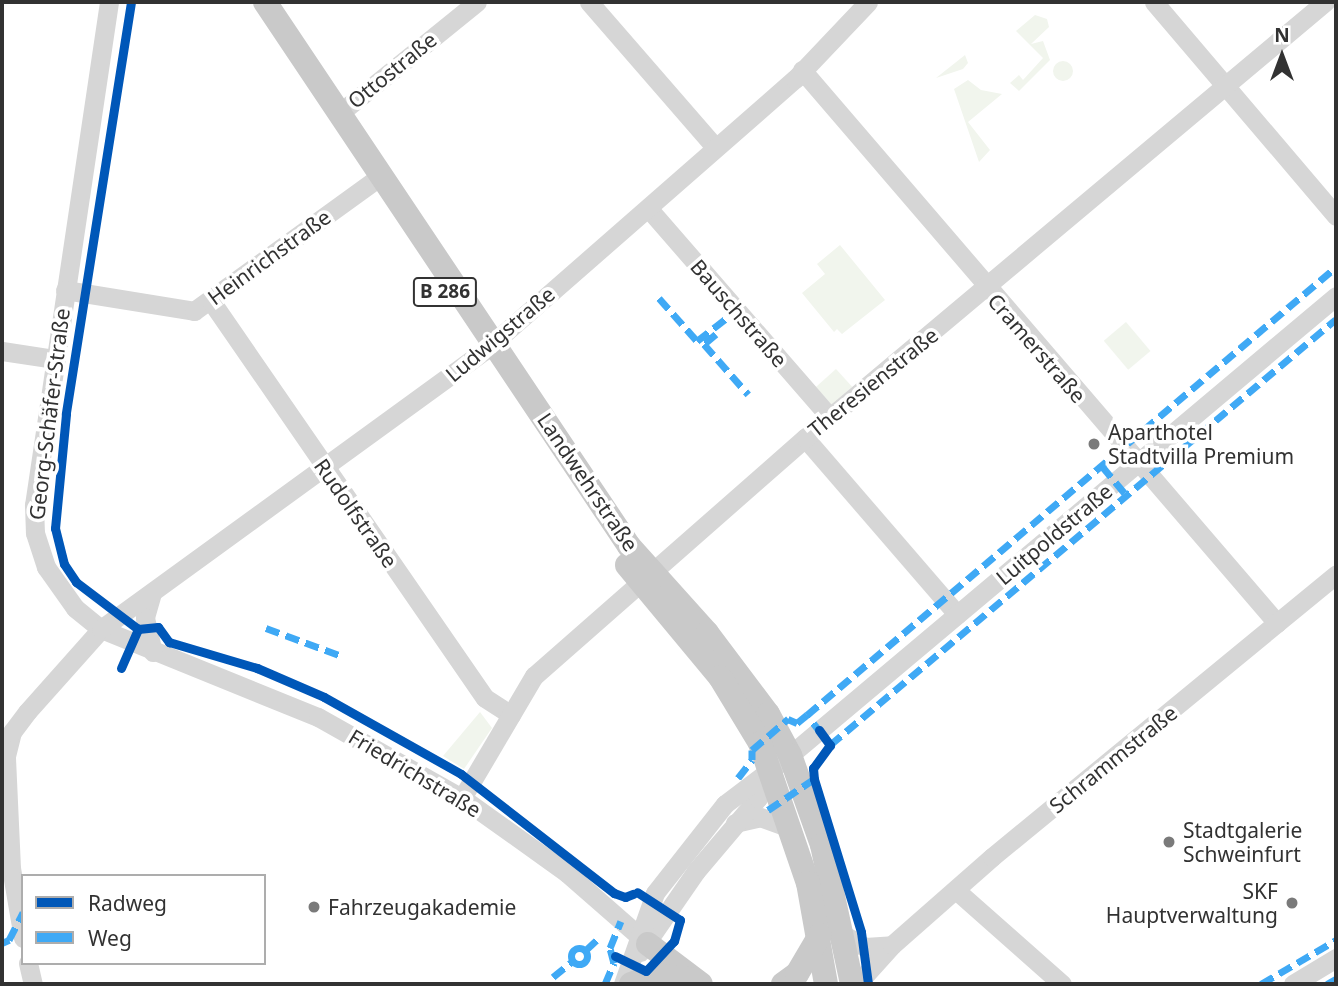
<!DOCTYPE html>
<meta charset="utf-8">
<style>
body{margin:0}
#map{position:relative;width:1338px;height:986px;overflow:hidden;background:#fff;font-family:"Noto Sans",sans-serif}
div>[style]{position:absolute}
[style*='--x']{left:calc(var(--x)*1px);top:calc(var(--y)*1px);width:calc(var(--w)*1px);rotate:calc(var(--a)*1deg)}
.green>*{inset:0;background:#f1f5ed;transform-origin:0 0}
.round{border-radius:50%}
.minor>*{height:19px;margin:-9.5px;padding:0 9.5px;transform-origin:9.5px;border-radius:9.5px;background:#d6d6d6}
.major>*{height:24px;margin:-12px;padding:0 12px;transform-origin:12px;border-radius:12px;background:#c9c9c9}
.quiet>*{height:7px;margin-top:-3.5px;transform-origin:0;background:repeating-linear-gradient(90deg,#3fa9f5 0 14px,transparent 0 21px)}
.quiet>.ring{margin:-3.5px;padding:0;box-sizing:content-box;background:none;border:7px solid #3fa9f5;border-radius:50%}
.cycleway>*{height:9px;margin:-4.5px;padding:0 4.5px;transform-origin:4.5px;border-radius:4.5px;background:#0057b8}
.dots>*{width:19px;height:19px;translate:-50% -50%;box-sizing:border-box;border:4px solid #fff;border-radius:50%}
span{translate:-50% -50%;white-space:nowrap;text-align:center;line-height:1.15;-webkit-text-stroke:7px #fff;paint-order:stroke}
.shield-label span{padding:2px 5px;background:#fff;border:2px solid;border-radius:5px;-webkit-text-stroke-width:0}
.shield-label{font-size:19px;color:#323232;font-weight:700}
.street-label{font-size:21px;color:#323232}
.poi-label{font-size:21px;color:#323232}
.left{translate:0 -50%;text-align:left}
.right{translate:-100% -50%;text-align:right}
.frame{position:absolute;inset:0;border:4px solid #323232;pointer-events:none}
.legend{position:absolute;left:21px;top:874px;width:245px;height:91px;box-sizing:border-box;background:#fff;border:2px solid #adadad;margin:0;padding:9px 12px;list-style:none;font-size:21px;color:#323232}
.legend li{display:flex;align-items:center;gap:14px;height:35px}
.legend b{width:35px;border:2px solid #adadad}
.north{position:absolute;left:1247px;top:21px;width:70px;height:70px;-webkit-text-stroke:5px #fff;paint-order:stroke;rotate:0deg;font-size:19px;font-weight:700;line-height:28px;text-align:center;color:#323232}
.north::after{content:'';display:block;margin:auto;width:24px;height:32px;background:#323232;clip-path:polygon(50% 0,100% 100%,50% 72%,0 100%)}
</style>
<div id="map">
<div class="green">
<div style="clip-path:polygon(1035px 15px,1047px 19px,1049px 27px,1031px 44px,1043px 41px,1050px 60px,1019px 91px,1010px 83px,1019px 75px,1023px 80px,1043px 58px,1016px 31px)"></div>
<div style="clip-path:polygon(965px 55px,968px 63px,963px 69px,936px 78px)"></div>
<div class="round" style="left:1053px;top:61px;width:20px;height:20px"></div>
<div style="clip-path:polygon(968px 80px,981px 90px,1002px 94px,968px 122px,990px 150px,979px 162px,954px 89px)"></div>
<div style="clip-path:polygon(840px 245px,885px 300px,842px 334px,837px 329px,834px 332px,802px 293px,825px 274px,817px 264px)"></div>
<div style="left:1126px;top:322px;width:38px;height:29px;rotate:50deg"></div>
<div style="left:836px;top:369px;width:24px;height:27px;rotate:48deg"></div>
<div style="clip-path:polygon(480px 712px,492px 728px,464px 769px,443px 756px)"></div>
</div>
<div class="minor">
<div style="--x:109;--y:2;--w:509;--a:98.48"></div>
<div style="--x:34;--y:505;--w:28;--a:88"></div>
<div style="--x:35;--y:533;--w:36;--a:72"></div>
<div style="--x:46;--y:567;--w:50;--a:54.7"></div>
<div style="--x:75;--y:608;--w:33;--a:39"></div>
<div style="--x:101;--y:629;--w:234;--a:22.1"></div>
<div style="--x:318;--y:717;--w:165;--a:29.4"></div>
<div style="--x:462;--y:798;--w:129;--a:35.5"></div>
<div style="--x:567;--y:873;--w:108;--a:41.2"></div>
<div style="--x:589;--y:2;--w:191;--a:49"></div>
<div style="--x:1154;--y:2;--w:281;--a:49.6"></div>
<div style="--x:802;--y:70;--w:729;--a:49.34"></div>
<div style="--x:341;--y:112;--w:175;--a:-39"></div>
<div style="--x:648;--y:208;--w:277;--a:49"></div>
<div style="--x:65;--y:290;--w:131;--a:9.2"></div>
<div style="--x:194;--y:311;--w:232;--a:-35.9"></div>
<div style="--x:211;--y:301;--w:482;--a:55.4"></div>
<div style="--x:485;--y:698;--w:31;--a:33"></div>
<div style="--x:2;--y:351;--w:54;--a:8.6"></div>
<div style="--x:805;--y:438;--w:233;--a:49.2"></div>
<div style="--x:152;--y:593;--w:26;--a:106"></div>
<div style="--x:145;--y:618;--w:35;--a:77"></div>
<div style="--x:462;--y:798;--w:142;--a:-59.5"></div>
<div style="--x:534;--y:676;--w:361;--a:-41.3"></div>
<div style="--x:805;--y:438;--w:679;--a:-39.98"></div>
<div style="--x:735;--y:823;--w:26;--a:-13"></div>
<div style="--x:760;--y:817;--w:33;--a:20"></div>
<div style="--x:958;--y:892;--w:139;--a:41.5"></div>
<div style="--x:844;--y:935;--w:24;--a:30"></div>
<div style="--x:865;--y:947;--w:27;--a:-4"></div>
<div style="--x:23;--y:938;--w:71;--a:-99.7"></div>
<div style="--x:11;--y:868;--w:112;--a:-92.6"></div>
<div style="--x:6;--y:756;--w:25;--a:-76"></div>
<div style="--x:12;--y:732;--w:25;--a:-53"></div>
<div style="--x:27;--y:712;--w:111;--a:-48.3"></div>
<div style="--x:101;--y:629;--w:473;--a:-36"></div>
<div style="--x:484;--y:351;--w:413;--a:-41.2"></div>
<div style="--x:795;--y:79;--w:106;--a:-46.5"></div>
<div style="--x:640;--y:952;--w:98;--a:-55.3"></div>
<div style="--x:696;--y:871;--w:96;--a:-49.7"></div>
<div style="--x:758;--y:798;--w:31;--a:-65"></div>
<div style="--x:28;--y:963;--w:22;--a:77"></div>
<div style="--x:623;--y:984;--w:96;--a:-70.6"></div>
<div style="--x:655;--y:893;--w:113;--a:-51.8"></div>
<div style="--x:725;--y:804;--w:81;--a:-37"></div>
<div style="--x:790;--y:755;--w:713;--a:-40.05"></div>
<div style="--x:857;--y:984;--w:52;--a:-48.1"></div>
<div style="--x:892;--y:945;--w:133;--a:-41.3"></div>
<div style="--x:992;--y:857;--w:445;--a:-39.4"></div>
<div style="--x:1293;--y:984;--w:50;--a:-31.2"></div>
</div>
<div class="major">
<div style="--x:265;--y:2;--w:655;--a:56.21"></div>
<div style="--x:629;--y:546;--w:117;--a:48.1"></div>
<div style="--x:707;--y:633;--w:101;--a:53"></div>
<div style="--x:768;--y:714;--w:47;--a:61.8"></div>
<div style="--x:790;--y:755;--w:96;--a:70.4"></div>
<div style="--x:822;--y:845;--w:142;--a:77.8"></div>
<div style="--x:627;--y:565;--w:146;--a:50.3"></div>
<div style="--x:720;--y:677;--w:77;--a:58.8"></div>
<div style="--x:760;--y:743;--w:148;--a:71.1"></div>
<div style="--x:808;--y:883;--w:103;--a:79.9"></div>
<div style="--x:648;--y:944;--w:66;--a:37"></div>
<div style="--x:631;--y:984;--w:27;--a:-20"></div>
<div style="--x:656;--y:975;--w:35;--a:7"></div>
<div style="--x:783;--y:984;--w:17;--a:-36"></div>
<div style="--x:797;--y:974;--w:45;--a:-59.5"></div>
</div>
<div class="quiet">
<div style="--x:659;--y:298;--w:57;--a:48.5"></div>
<div style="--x:697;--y:341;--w:51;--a:-37.8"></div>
<div style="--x:716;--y:334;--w:16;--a:140"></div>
<div style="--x:704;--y:344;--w:67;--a:48.7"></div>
<div style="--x:1102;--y:466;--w:39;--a:50"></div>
<div style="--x:266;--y:628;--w:78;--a:20.3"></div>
<div style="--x:822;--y:734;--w:24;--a:-128"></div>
<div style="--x:807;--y:715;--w:693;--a:-40.26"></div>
<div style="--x:830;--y:745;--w:661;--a:-40.09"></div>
<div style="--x:738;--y:778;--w:23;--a:-52"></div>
<div style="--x:752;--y:760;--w:10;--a:-90"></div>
<div style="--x:752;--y:750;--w:48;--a:-40.7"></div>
<div style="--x:788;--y:719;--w:10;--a:24"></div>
<div style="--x:797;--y:723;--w:13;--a:-39"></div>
<div style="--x:768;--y:810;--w:55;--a:-34"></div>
<div style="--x:2;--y:943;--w:8;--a:-23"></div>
<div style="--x:9;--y:940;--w:31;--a:-63"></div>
<div class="ring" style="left:571px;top:948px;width:9px;height:9px"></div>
<div style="--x:586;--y:950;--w:19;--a:-43"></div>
<div style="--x:553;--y:977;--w:26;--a:-39"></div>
<div style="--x:605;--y:984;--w:23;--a:-67"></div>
<div style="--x:614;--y:963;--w:16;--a:-105"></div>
<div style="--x:610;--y:948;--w:29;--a:-68"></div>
<div style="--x:1261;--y:984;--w:87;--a:-30.4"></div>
<div style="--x:1327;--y:984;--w:10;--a:-29"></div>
</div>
<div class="cycleway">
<div style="--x:131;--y:2;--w:417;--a:99"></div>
<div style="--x:66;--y:414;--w:115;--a:95.5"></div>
<div style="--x:55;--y:528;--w:37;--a:76"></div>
<div style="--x:64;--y:564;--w:22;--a:56"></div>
<div style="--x:76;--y:582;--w:78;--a:37.2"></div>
<div style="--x:121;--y:668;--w:43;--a:-66.4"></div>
<div style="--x:138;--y:629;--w:20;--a:-6"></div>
<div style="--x:158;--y:627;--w:19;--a:54"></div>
<div style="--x:169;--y:642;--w:92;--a:16.5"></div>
<div style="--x:257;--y:668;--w:73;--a:23.4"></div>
<div style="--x:324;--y:697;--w:157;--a:29.3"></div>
<div style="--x:461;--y:774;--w:194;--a:37.9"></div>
<div style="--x:614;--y:893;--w:12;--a:20"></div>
<div style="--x:625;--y:897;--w:9;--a:-21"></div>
<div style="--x:819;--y:730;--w:19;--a:54"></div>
<div style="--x:830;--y:745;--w:29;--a:126"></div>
<div style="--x:813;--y:768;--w:11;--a:85"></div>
<div style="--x:814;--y:779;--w:160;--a:72.9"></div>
<div style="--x:861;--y:932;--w:52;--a:82.3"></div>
<div style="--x:615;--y:956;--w:34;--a:26"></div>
<div style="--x:646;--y:971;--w:41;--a:-47"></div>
<div style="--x:674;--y:941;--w:22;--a:-74"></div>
<div style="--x:680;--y:920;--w:51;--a:-146.9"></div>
</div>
<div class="dots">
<div style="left:1094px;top:444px;background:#7a7a7a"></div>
<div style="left:1169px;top:842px;background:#7a7a7a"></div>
<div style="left:1292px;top:903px;background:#7a7a7a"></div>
<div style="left:314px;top:907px;background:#7a7a7a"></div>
</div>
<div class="shield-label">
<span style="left:445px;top:292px">B 286</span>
</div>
<div class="street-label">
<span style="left:392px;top:70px;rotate:-39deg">Ottostraße</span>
<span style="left:269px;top:257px;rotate:-36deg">Heinrichstraße</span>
<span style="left:739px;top:313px;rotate:49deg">Bauschstraße</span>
<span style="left:500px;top:334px;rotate:-40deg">Ludwigstraße</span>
<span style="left:1037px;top:348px;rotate:49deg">Cramerstraße</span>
<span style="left:873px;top:382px;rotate:-39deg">Theresienstraße</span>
<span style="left:49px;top:414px;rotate:-83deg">Georg-Schäfer-Straße</span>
<span style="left:588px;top:482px;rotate:56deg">Landwehrstraße</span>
<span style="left:356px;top:513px;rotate:55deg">Rudolfstraße</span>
<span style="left:1054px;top:534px;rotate:-40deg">Luitpoldstraße</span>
<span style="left:1113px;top:759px;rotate:-39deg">Schrammstraße</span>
<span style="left:415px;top:773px;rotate:31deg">Friedrichstraße</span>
</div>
<div class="poi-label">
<span class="left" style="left:1108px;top:444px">Aparthotel<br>Stadtvilla Premium</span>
<span class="left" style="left:1183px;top:842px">Stadtgalerie<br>Schweinfurt</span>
<span class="right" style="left:1278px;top:903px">SKF<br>Hauptverwaltung</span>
<span class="left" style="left:328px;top:907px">Fahrzeugakademie</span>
</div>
<div class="frame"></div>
<ul class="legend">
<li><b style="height:9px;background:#0057b8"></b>Radweg</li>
<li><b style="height:9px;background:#3fa9f5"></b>Weg</li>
</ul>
<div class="north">N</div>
</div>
